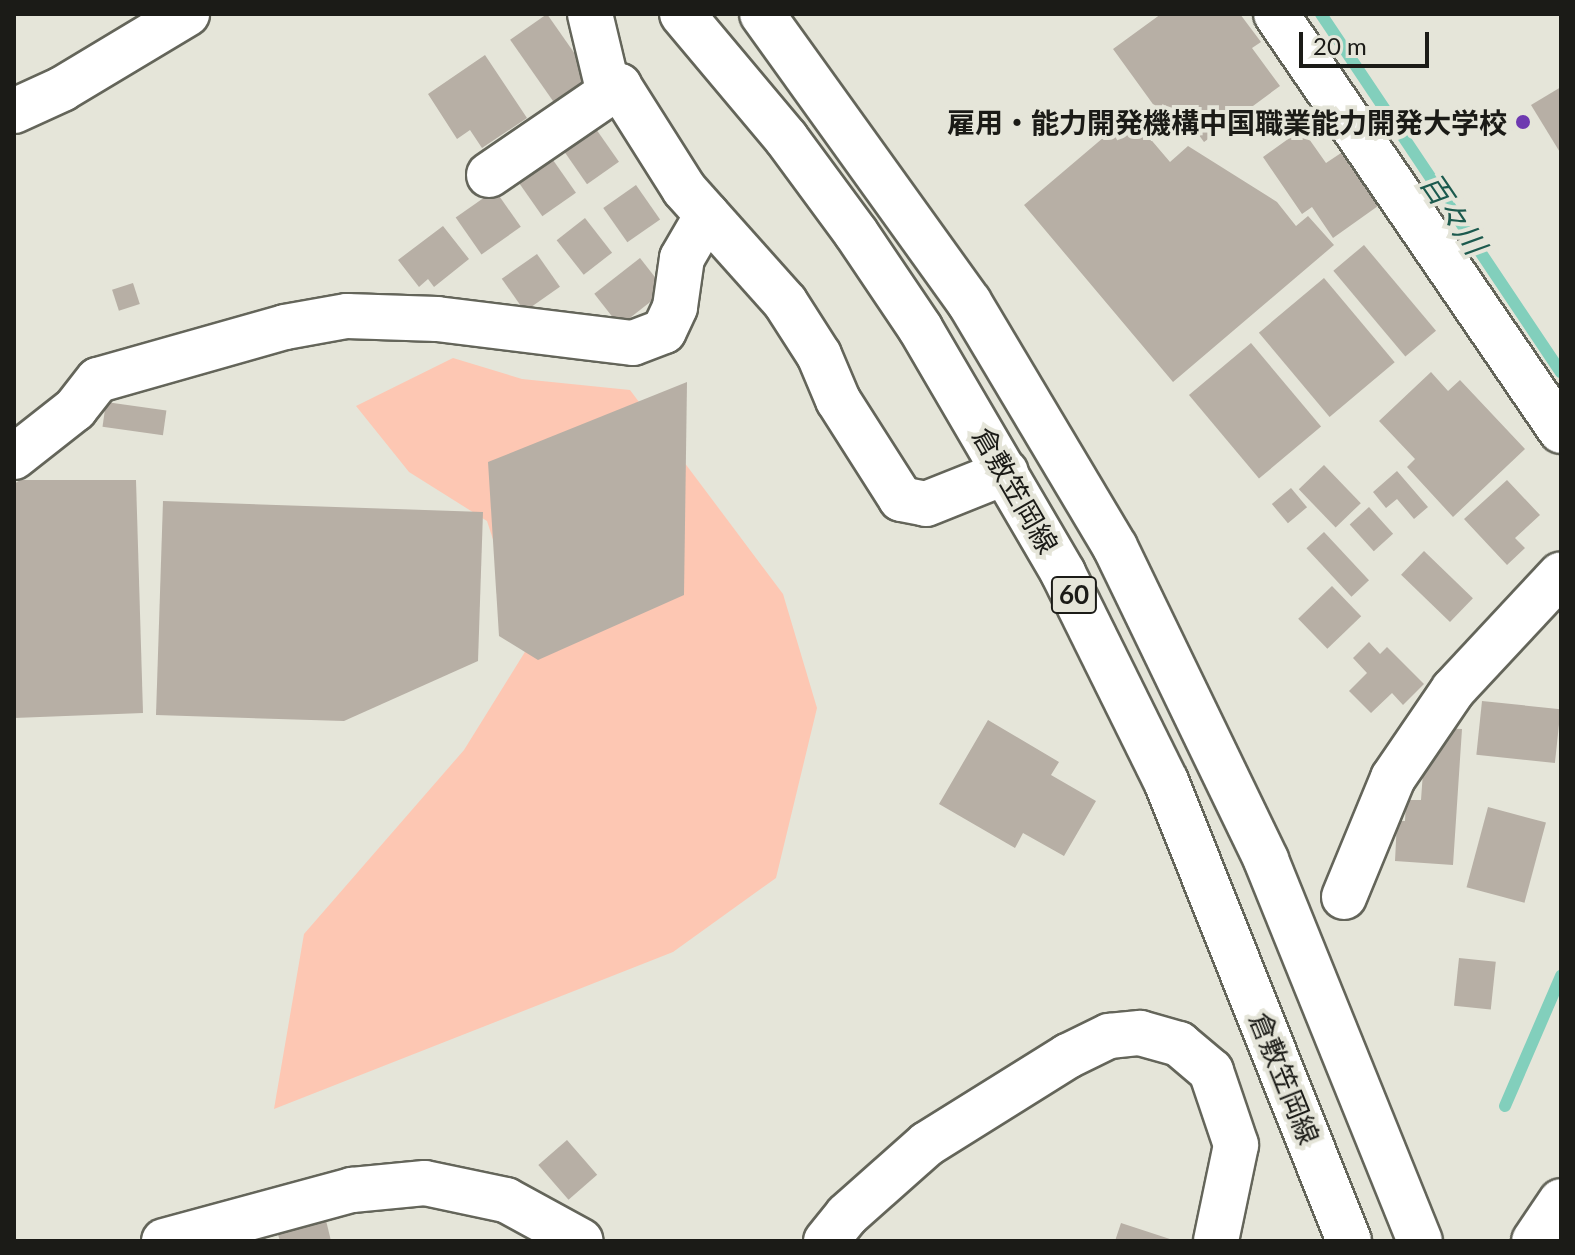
<!DOCTYPE html>
<meta charset="utf-8">
<style>
body{margin:0}
#map{position:relative;width:1575px;height:1255px;overflow:hidden;background:#e5e5d9;font-family:Lato,"Noto Sans JP",sans-serif}
div>[style]{position:absolute}
[style*='--x']{left:calc(var(--x)*1px);top:calc(var(--y)*1px);width:calc(var(--w)*1px);rotate:calc(var(--a)*1deg)}
.green>*{inset:0;background:#fdc7b3}
.stream>*{height:12px;margin:-6px;padding:0 6px;transform-origin:6px;border-radius:6px;background:#82cfbc}
.building>*{inset:0;background:#b7afa5;transform-origin:0 0}
.roads{filter:drop-shadow(2px 0 #64655a) drop-shadow(-2px 0 #64655a) drop-shadow(0 2px #64655a) drop-shadow(0 -2px #64655a)}
.minor>*{height:44px;margin:-22px;padding:0 22px;transform-origin:22px;border-radius:22px;background:#fff}
.major>*{height:44px;margin:-22px;padding:0 22px;transform-origin:22px;border-radius:22px;background:#fff}
.dots>*{width:22px;height:22px;translate:-50% -50%;box-sizing:border-box;border:4px solid #e5e5d9;border-radius:50%}
span{translate:-50% -50%;white-space:nowrap;text-align:center;line-height:1.15;-webkit-text-stroke:8px #e5e5d9;paint-order:stroke}
.shield-label span{padding:2px 6px;background:#e5e5d9;border:2px solid;border-radius:6px;-webkit-text-stroke-width:0}
.shield-label{font-size:26px;color:#1b1b17;font-weight:700}
.poi-label{font-size:28px;color:#1b1b17;font-weight:700}
.right{translate:-100% -50%;text-align:right}
.street-label{font-size:28px;color:#1b1b17}
.water-label{font-size:30px;color:#1c5a4e;font-style:italic}
.frame{position:absolute;inset:0;border:16px solid #1b1b17;pointer-events:none}
.scale{position:absolute;left:1299px;top:32px;width:130px;height:36px;box-sizing:border-box;border:4px solid #1b1b17;border-top:0;padding-left:10px;font-size:24px;line-height:28px;white-space:nowrap;color:#1b1b17;-webkit-text-stroke:6px #e5e5d9;paint-order:stroke}
</style>
<div id="map">
<div class="green">
<div style="clip-path:polygon(453px 358px,522px 379px,630px 390px,783px 594px,817px 708px,776px 878px,673px 952px,274px 1109px,304px 934px,464px 750px,528px 647px,487px 521px,409px 472px,356px 406px)"></div>
</div>
<div class="stream">
<div style="--x:1321;--y:14;--w:431;--a:56.2"></div>
<div style="--x:1505;--y:1106;--w:142;--a:-66.7"></div>
</div>
<div class="building">
<div style="left:547px;top:14px;width:79px;height:45px;rotate:55deg"></div>
<div style="clip-path:polygon(1161px 14px,1240px 14px,1261px 42px,1252px 48px,1280px 86px,1204px 142px,1178px 107px,1163px 118px,1113px 49px)"></div>
<div style="clip-path:polygon(485px 55px,527px 118px,482px 148px,470px 130px,457px 139px,428px 94px)"></div>
<div style="clip-path:polygon(1561px 87px,1561px 154px,1531px 105px)"></div>
<div style="clip-path:polygon(1130px 115px,1170px 162px,1188px 146px,1277px 202px,1296px 226px,1308px 216px,1334px 245px,1173px 382px,1024px 205px)"></div>
<div style="left:596px;top:129px;width:40px;height:39px;rotate:55deg"></div>
<div style="clip-path:polygon(1302px 129px,1326px 163px,1341px 153px,1378px 206px,1333px 238px,1312px 207px,1302px 214px,1263px 157px)"></div>
<div style="left:553px;top:160px;width:40px;height:41px;rotate:55deg"></div>
<div style="left:636px;top:185px;width:42px;height:40px;rotate:55deg"></div>
<div style="left:495px;top:190px;width:45px;height:48px;rotate:55deg"></div>
<div style="left:585px;top:218px;width:44px;height:36px;rotate:52deg"></div>
<div style="clip-path:polygon(443px 226px,469px 259px,434px 287px,428px 279px,419px 287px,398px 260px)"></div>
<div style="left:1364px;top:245px;width:112px;height:40px;rotate:50deg"></div>
<div style="left:537px;top:254px;width:40px;height:43px;rotate:55deg"></div>
<div style="left:640px;top:258px;width:41px;height:58px;rotate:52deg"></div>
<div style="left:1324px;top:278px;width:110px;height:85px;rotate:50deg"></div>
<div style="left:133px;top:283px;width:22px;height:22px;rotate:72deg"></div>
<div style="left:1251px;top:343px;width:109px;height:81px;rotate:50deg"></div>
<div style="clip-path:polygon(1431px 372px,1448px 391px,1460px 380px,1525px 449px,1453px 517px,1407px 467px,1415px 459px,1379px 421px)"></div>
<div style="clip-path:polygon(687px 382px,684px 595px,538px 660px,499px 636px,488px 462px)"></div>
<div style="left:106px;top:402px;width:61px;height:25px;rotate:8deg"></div>
<div style="left:1324px;top:465px;width:53px;height:35px;rotate:46deg"></div>
<div style="clip-path:polygon(1397px 471px,1428px 507px,1414px 519px,1397px 499px,1386px 508px,1373px 492px)"></div>
<div style="clip-path:polygon(20px 480px,136px 480px,143px 713px,14px 718px,14px 484px)"></div>
<div style="clip-path:polygon(1507px 480px,1540px 515px,1515px 538px,1525px 548px,1507px 565px,1464px 519px)"></div>
<div style="left:1291px;top:488px;width:25px;height:25px;rotate:50deg"></div>
<div style="clip-path:polygon(163px 501px,483px 512px,478px 661px,344px 721px,156px 715px)"></div>
<div style="left:1369px;top:507px;width:36px;height:26px;rotate:48deg"></div>
<div style="left:1324px;top:532px;width:66px;height:24px;rotate:47deg"></div>
<div style="left:1424px;top:551px;width:68px;height:33px;rotate:44deg"></div>
<div style="left:1332px;top:586px;width:42px;height:47px;rotate:46deg"></div>
<div style="clip-path:polygon(1369px 642px,1380px 654px,1387px 647px,1424px 684px,1403px 705px,1392px 693px,1371px 713px,1349px 691px,1367px 673px,1353px 658px)"></div>
<div style="left:1482px;top:701px;width:79px;height:54px;rotate:6deg"></div>
<div style="clip-path:polygon(988px 720px,1059px 762px,1051px 775px,1096px 801px,1064px 856px,1023px 833px,1015px 848px,939px 804px)"></div>
<div style="clip-path:polygon(1437px 728px,1462px 729px,1453px 865px,1395px 861px,1397px 821px,1405px 821px,1406px 800px,1421px 800px,1424px 758px,1435px 759px)"></div>
<div style="left:1488px;top:807px;width:60px;height:83px;rotate:15deg"></div>
<div style="left:1459px;top:958px;width:37px;height:48px;rotate:6deg"></div>
<div style="left:567px;top:1140px;width:46px;height:38px;rotate:49deg"></div>
<div style="clip-path:polygon(324px 1212px,331px 1241px,280px 1241px,275px 1225px)"></div>
<div style="clip-path:polygon(1121px 1223px,1173px 1240px,1172px 1241px,1115px 1241px)"></div>
</div>
<div class="roads">
<div class="minor">
<div style="--x:590;--y:14;--w:81;--a:76.5"></div>
<div style="--x:1276;--y:14;--w:505;--a:55.65"></div>
<div style="--x:14;--y:111;--w:53;--a:-24.6"></div>
<div style="--x:62;--y:89;--w:146;--a:-31"></div>
<div style="--x:489;--y:175;--w:158;--a:-34.4"></div>
<div style="--x:619;--y:86;--w:122;--a:57.7"></div>
<div style="--x:684;--y:189;--w:152;--a:48.2"></div>
<div style="--x:785;--y:302;--w:63;--a:57.3"></div>
<div style="--x:819;--y:355;--w:49;--a:67.1"></div>
<div style="--x:838;--y:400;--w:117;--a:57.5"></div>
<div style="--x:901;--y:499;--w:25;--a:11"></div>
<div style="--x:926;--y:504;--w:86;--a:-21.8"></div>
<div style="--x:14;--y:457;--w:78;--a:-38.2"></div>
<div style="--x:75;--y:409;--w:37;--a:-52"></div>
<div style="--x:98;--y:380;--w:194;--a:-15.8"></div>
<div style="--x:285;--y:327;--w:63;--a:-10.1"></div>
<div style="--x:347;--y:316;--w:90;--a:1.9"></div>
<div style="--x:437;--y:319;--w:197;--a:7"></div>
<div style="--x:633;--y:343;--w:33;--a:-21"></div>
<div style="--x:664;--y:331;--w:26;--a:-65"></div>
<div style="--x:675;--y:307;--w:49;--a:-81.9"></div>
<div style="--x:682;--y:258;--w:50;--a:-59.8"></div>
<div style="--x:1344;--y:897;--w:129;--a:-67.6"></div>
<div style="--x:1393;--y:778;--w:107;--a:-55.7"></div>
<div style="--x:1453;--y:690;--w:158;--a:-47"></div>
<div style="--x:164;--y:1241;--w:195;--a:-15.2"></div>
<div style="--x:352;--y:1190;--w:73;--a:-5.5"></div>
<div style="--x:425;--y:1183;--w:83;--a:11.9"></div>
<div style="--x:506;--y:1200;--w:85;--a:28.7"></div>
<div style="--x:826;--y:1241;--w:33;--a:-51"></div>
<div style="--x:847;--y:1215;--w:107;--a:-41.6"></div>
<div style="--x:927;--y:1144;--w:166;--a:-32"></div>
<div style="--x:1068;--y:1056;--w:46;--a:-26"></div>
<div style="--x:1109;--y:1036;--w:31;--a:-6"></div>
<div style="--x:1140;--y:1033;--w:41;--a:15.8"></div>
<div style="--x:1179;--y:1044;--w:42;--a:40.2"></div>
<div style="--x:1211;--y:1071;--w:78;--a:71.3"></div>
<div style="--x:1236;--y:1145;--w:98;--a:101.8"></div>
</div>
<div class="major">
<div style="--x:682;--y:14;--w:162;--a:50"></div>
<div style="--x:786;--y:138;--w:118;--a:53.6"></div>
<div style="--x:856;--y:233;--w:115;--a:56"></div>
<div style="--x:920;--y:328;--w:284;--a:59.7"></div>
<div style="--x:1063;--y:573;--w:232;--a:63.7"></div>
<div style="--x:1166;--y:781;--w:495;--a:68.3"></div>
<div style="--x:762;--y:14;--w:355;--a:54.3"></div>
<div style="--x:969;--y:302;--w:285;--a:59.2"></div>
<div style="--x:1115;--y:547;--w:348;--a:64.2"></div>
<div style="--x:1266;--y:860;--w:411;--a:68"></div>
<div style="--x:1534;--y:1241;--w:48;--a:-56"></div>
</div>
</div>
<div class="dots">
<div style="left:1523px;top:122px;background:#6e39b0"></div>
</div>
<div class="shield-label">
<span style="left:1074px;top:595px">60</span>
</div>
<div class="poi-label">
<span class="right" style="left:1507px;top:122px">雇用・能力開発機構中国職業能力開発大学校</span>
</div>
<div class="street-label">
<span style="left:1016px;top:490px;rotate:60deg">倉敷笠岡線</span>
<span style="left:1285px;top:1078px;rotate:68deg">倉敷笠岡線</span>
</div>
<div class="water-label">
<span style="left:1454px;top:213px;rotate:56deg">百々川</span>
</div>
<div class="frame"></div>
<div class="scale">20 m</div>
</div>
